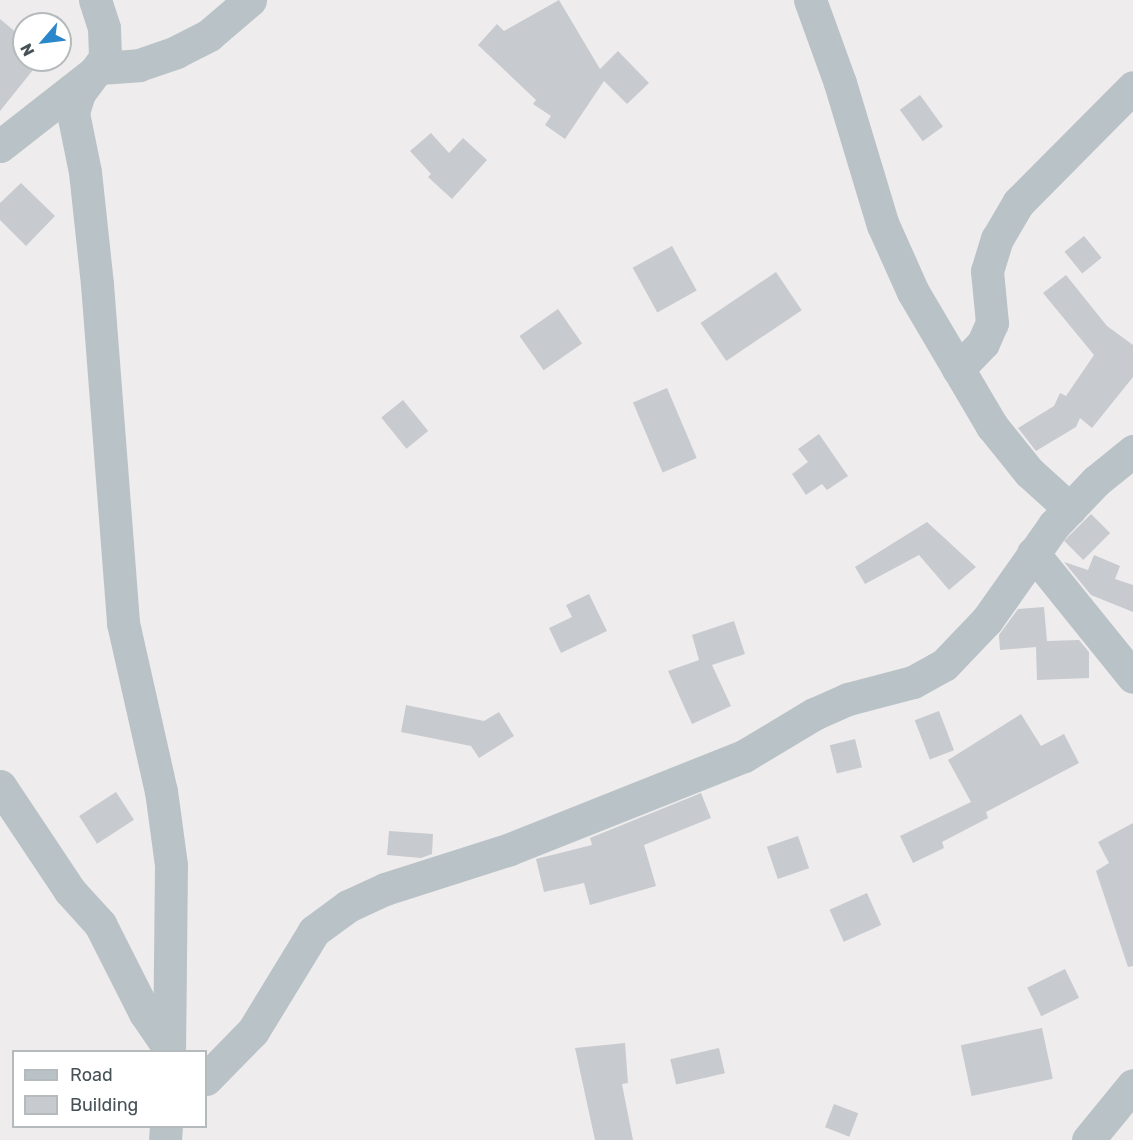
<!DOCTYPE html>
<style>
body{margin:0}
#map{position:relative;width:1133px;height:1140px;overflow:hidden;background:#efeced;font-family:Rubik,sans-serif}
div>[style]{position:absolute}
[style*='--x']{left:calc(var(--x)*1px);top:calc(var(--y)*1px);width:calc(var(--w)*1px);rotate:calc(var(--a)*1deg)}
.building>*{inset:0;background:#c7cacf;transform-origin:0 0}
.street>*{height:33px;margin:-16.5px;padding:0 16.5px;transform-origin:16.5px;border-radius:16.5px;background:#b9c3c7}
span{translate:-50% -50%;white-space:nowrap;text-align:center;line-height:1.15;-webkit-text-stroke:5px #fff;paint-order:stroke}
.legend{position:absolute;left:12px;top:1050px;width:195px;height:78px;box-sizing:border-box;background:#fff;border:2px solid #b5babc;margin:0;padding:8px 10px;list-style:none;font-size:18px;color:#465257}
.legend li{display:flex;align-items:center;gap:12px;height:30px}
.legend b{width:30px;border:2px solid #b5babc}
.north{position:absolute;left:12px;top:12px;width:60px;height:60px;box-sizing:border-box;background:#fff;border:2px solid #b5babc;border-radius:50%;rotate:242deg;font-size:16px;font-weight:700;line-height:24px;text-align:center;color:#465257}
.north::after{content:'';display:block;margin:auto;width:21px;height:27px;background:#2a87cb;clip-path:polygon(50% 0,100% 100%,50% 72%,0 100%)}
</style>
<div id="map">
<div class="building">
<div style="clip-path:polygon(559px 0,600px 69px,618px 51px,649px 83px,627px 104px,604px 81px,565px 139px,545px 125px,551px 116px,533px 104px,536px 100px,478px 45px,497px 24px,504px 31px)"></div>
<div style="clip-path:polygon(0 19px,24px 39px,24px 60px,41px 60px,0 111px)"></div>
<div style="left:920px;top:95px;width:39px;height:25px;rotate:54deg"></div>
<div style="clip-path:polygon(431px 133px,449px 153px,463px 138px,487px 160px,452px 199px,428px 177px,431px 174px,410px 151px)"></div>
<div style="clip-path:polygon(21px 183px,55px 216px,26px 246px,0 220px,0 203px)"></div>
<div style="left:1084px;top:236px;width:28px;height:25px;rotate:51deg"></div>
<div style="left:672px;top:246px;width:51px;height:45px;rotate:61deg"></div>
<div style="left:776px;top:272px;width:46px;height:91px;rotate:56deg"></div>
<div style="clip-path:polygon(1066px 275px,1107px 326px,1133px 345px,1133px 377px,1092px 428px,1080px 418px,1076px 427px,1036px 451px,1018px 428px,1054px 406px,1060px 393px,1066px 396px,1094px 355px,1043px 293px)"></div>
<div style="left:558px;top:309px;width:42px;height:47px;rotate:55deg"></div>
<div style="left:667px;top:388px;width:76px;height:37px;rotate:67deg"></div>
<div style="left:403px;top:400px;width:40px;height:28px;rotate:51deg"></div>
<div style="clip-path:polygon(819px 434px,848px 476px,827px 490px,822px 484px,806px 495px,792px 474px,808px 462px,798px 449px)"></div>
<div style="left:1091px;top:514px;width:27px;height:38px;rotate:45deg"></div>
<div style="clip-path:polygon(927px 522px,976px 567px,949px 590px,919px 555px,865px 584px,855px 567px)"></div>
<div style="clip-path:polygon(1094px 555px,1120px 566px,1115px 579px,1133px 585px,1133px 612px,1091px 595px,1064px 562px,1088px 570px)"></div>
<div style="clip-path:polygon(589px 594px,607px 631px,561px 653px,549px 628px,572px 617px,566px 605px)"></div>
<div style="clip-path:polygon(1044px 607px,1047px 641px,1079px 640px,1089px 652px,1089px 678px,1037px 680px,1036px 647px,1000px 650px,999px 635px,1018px 609px)"></div>
<div style="clip-path:polygon(734px 621px,745px 654px,712px 665px,731px 706px,692px 724px,668px 671px,699px 660px,692px 635px)"></div>
<div style="clip-path:polygon(406px 705px,484px 721px,499px 712px,514px 736px,479px 758px,471px 746px,401px 732px)"></div>
<div style="left:939px;top:711px;width:42px;height:26px;rotate:69deg"></div>
<div style="clip-path:polygon(1021px 714px,1041px 746px,1064px 734px,1079px 763px,986px 812px,988px 818px,942px 842px,944px 848px,913px 863px,900px 836px,971px 802px,948px 760px)"></div>
<div style="left:855px;top:739px;width:29px;height:26px;rotate:76deg"></div>
<div style="left:116px;top:792px;width:33px;height:44px;rotate:57deg"></div>
<div style="clip-path:polygon(701px 793px,711px 818px,644px 845px,656px 886px,590px 905px,584px 883px,544px 892px,536px 859px,592px 845px,590px 838px)"></div>
<div style="clip-path:polygon(1133px 823px,1133px 966px,1128px 967px,1096px 871px,1109px 863px,1098px 842px)"></div>
<div style="clip-path:polygon(389px 831px,433px 834px,432px 854px,421px 858px,387px 855px)"></div>
<div style="left:798px;top:836px;width:34px;height:33px;rotate:71deg"></div>
<div style="left:867px;top:893px;width:35px;height:41px;rotate:66deg"></div>
<div style="left:1065px;top:969px;width:32px;height:42px;rotate:64deg"></div>
<div style="left:1042px;top:1028px;width:52px;height:83px;rotate:78deg"></div>
<div style="clip-path:polygon(625px 1043px,628px 1083px,622px 1084px,633px 1140px,595px 1140px,575px 1048px)"></div>
<div style="left:719px;top:1048px;width:26px;height:50px;rotate:77deg"></div>
<div style="left:834px;top:1104px;width:26px;height:25px;rotate:21deg"></div>
</div>
<div class="street">
<div style="--x:95;--y:0;--w:29;--a:72"></div>
<div style="--x:104;--y:28;--w:30;--a:88"></div>
<div style="--x:105;--y:58;--w:44;--a:126.6"></div>
<div style="--x:79;--y:93;--w:21;--a:107"></div>
<div style="--x:73;--y:113;--w:60;--a:78.5"></div>
<div style="--x:85;--y:172;--w:113;--a:83.9"></div>
<div style="--x:97;--y:284;--w:340;--a:85.6"></div>
<div style="--x:123;--y:623;--w:172;--a:77.3"></div>
<div style="--x:161;--y:791;--w:75;--a:82.3"></div>
<div style="--x:171;--y:865;--w:187;--a:90.6"></div>
<div style="--x:810;--y:0;--w:88;--a:70.1"></div>
<div style="--x:840;--y:83;--w:148;--a:73.2"></div>
<div style="--x:883;--y:225;--w:73;--a:65.9"></div>
<div style="--x:913;--y:292;--w:156;--a:59.5"></div>
<div style="--x:992;--y:426;--w:59;--a:51.2"></div>
<div style="--x:1029;--y:472;--w:55;--a:42.1"></div>
<div style="--x:0;--y:146;--w:127;--a:-38"></div>
<div style="--x:100;--y:68;--w:39;--a:-4"></div>
<div style="--x:139;--y:65;--w:39;--a:-19"></div>
<div style="--x:176;--y:52;--w:37;--a:-27"></div>
<div style="--x:209;--y:35;--w:54;--a:-40.5"></div>
<div style="--x:958;--y:369;--w:36;--a:-46"></div>
<div style="--x:983;--y:343;--w:22;--a:-66"></div>
<div style="--x:992;--y:323;--w:52;--a:-95.5"></div>
<div style="--x:987;--y:271;--w:34;--a:-73"></div>
<div style="--x:997;--y:239;--w:42;--a:-59.7"></div>
<div style="--x:1018;--y:203;--w:163;--a:-45.2"></div>
<div style="--x:1033;--y:553;--w:159;--a:51.1"></div>
<div style="--x:0;--y:786;--w:126;--a:56.3"></div>
<div style="--x:70;--y:891;--w:45;--a:47.7"></div>
<div style="--x:100;--y:924;--w:100;--a:63.2"></div>
<div style="--x:145;--y:1013;--w:42;--a:55.6"></div>
<div style="--x:206;--y:1079;--w:67;--a:-45.6"></div>
<div style="--x:253;--y:1031;--w:117;--a:-58.6"></div>
<div style="--x:314;--y:931;--w:42;--a:-36.3"></div>
<div style="--x:348;--y:906;--w:41;--a:-24.7"></div>
<div style="--x:385;--y:889;--w:131;--a:-17.7"></div>
<div style="--x:510;--y:849;--w:252;--a:-21.7"></div>
<div style="--x:744;--y:756;--w:82;--a:-31"></div>
<div style="--x:814;--y:714;--w:37;--a:-24"></div>
<div style="--x:848;--y:699;--w:67;--a:-14.7"></div>
<div style="--x:913;--y:682;--w:35;--a:-29"></div>
<div style="--x:944;--y:665;--w:62;--a:-46.3"></div>
<div style="--x:987;--y:620;--w:116;--a:-54.8"></div>
<div style="--x:1054;--y:525;--w:61;--a:-46.3"></div>
<div style="--x:1096;--y:481;--w:48;--a:-39"></div>
<div style="--x:165;--y:1140;--w:14;--a:-86"></div>
<div style="--x:1088;--y:1140;--w:71;--a:-50.7"></div>
</div>
<ul class="legend">
<li><b style="height:8px;background:#b9c3c7"></b>Road</li>
<li><b style="height:16px;background:#c7cacf"></b>Building</li>
</ul>
<div class="north">N</div>
</div>
